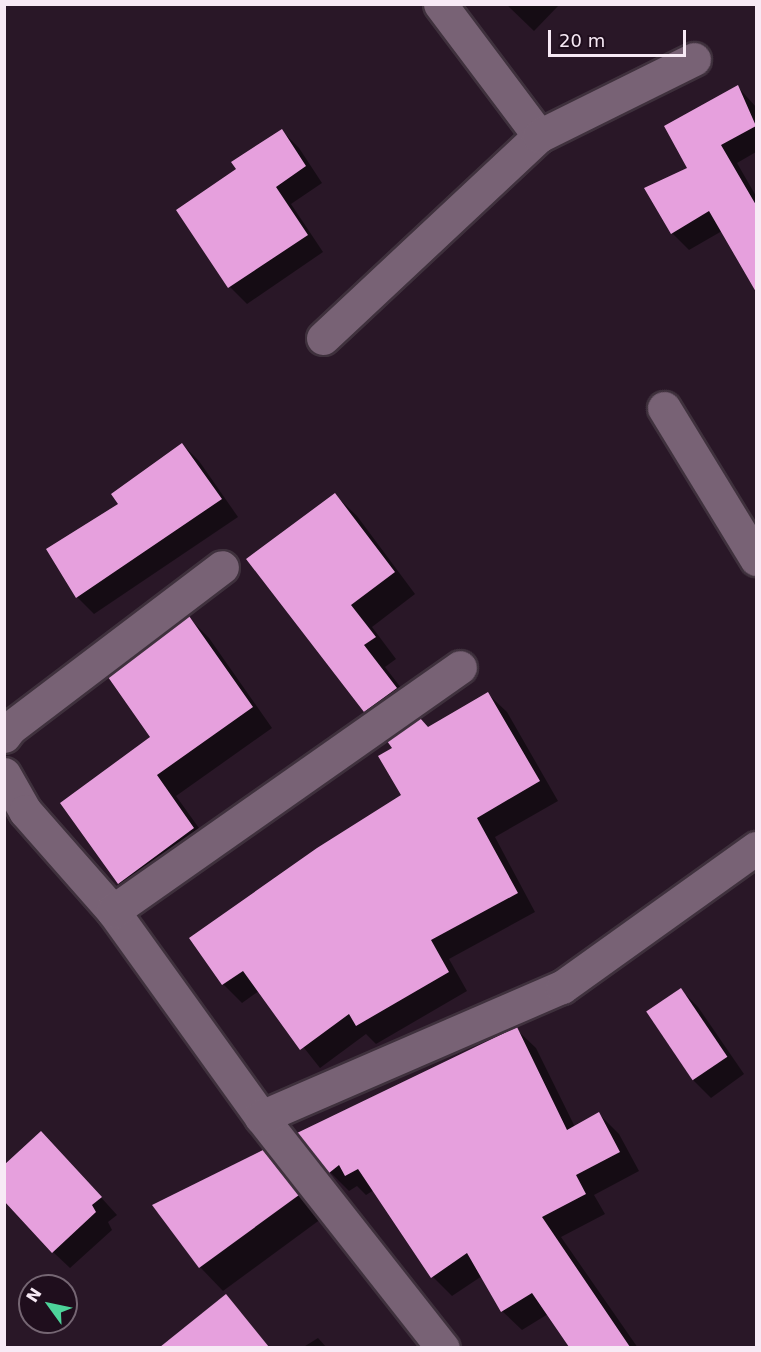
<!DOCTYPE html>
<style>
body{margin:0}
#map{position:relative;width:761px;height:1352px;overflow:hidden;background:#291727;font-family:"DejaVu Sans",sans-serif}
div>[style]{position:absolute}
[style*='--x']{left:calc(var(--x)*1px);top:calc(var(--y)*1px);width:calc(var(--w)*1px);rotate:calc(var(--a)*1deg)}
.shadow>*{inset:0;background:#0007}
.building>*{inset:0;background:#e6a0dd;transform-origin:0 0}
.roads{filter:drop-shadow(2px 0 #3f313d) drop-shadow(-2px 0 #3f313d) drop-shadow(0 2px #3f313d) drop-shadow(0 -2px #3f313d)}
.minor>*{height:33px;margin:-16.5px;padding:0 16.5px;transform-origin:16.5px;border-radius:16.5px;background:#786275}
span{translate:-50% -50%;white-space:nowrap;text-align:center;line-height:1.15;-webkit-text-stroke:6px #1f0e1d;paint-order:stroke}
.frame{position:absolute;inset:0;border:6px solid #f7eaf5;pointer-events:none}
.north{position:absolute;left:18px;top:1274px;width:60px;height:60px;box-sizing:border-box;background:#1f0e1d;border:2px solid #756673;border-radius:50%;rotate:303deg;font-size:16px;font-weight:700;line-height:24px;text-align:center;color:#f7eaf5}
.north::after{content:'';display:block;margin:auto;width:21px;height:27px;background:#4dd39a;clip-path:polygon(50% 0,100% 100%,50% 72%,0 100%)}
.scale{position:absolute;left:548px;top:30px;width:138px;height:27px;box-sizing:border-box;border:3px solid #f7eaf5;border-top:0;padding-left:8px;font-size:18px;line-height:21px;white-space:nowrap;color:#f7eaf5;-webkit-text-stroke:4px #1f0e1d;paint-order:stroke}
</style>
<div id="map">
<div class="shadow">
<div style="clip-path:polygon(506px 4px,560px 4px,534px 31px)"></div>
<div style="clip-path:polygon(738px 87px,756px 107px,756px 152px,737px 163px,756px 196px,756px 289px,722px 231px,689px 250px,672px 233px,689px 169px)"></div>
<div style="clip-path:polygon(282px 131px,299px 148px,322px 183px,291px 204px,323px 252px,247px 304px,230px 287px,238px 170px)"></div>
<div style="clip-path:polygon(182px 444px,199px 461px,238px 517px,94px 614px,77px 597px,120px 504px)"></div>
<div style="clip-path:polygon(335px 495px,357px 516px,415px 594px,372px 627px,396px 659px,385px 667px,418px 710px,386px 732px,365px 711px)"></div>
<div style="clip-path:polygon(189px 618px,209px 638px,272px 728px,176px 796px,214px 849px,139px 904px,119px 883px,152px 738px)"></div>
<div style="clip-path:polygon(488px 694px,507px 712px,558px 801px,495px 837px,535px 912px,449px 959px,467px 991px,376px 1044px,366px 1034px,320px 1068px,259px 991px,242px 1003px,223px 984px,192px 939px,403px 796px,429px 728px)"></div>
<div style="clip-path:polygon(681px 990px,698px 1007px,744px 1074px,711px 1098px,694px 1081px)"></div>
<div style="clip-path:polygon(516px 1029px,536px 1048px,575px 1127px,599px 1114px,619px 1134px,639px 1171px,594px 1195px,605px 1214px,561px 1237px,638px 1348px,571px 1348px,548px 1314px,522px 1330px,502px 1311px,482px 1276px,452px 1296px,433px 1277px,374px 1190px,366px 1195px,357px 1186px,349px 1191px,330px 1172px)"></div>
<div style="clip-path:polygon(58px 1150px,117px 1215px,108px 1222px,112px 1230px,70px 1268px,53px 1252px)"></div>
<div style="clip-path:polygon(263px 1152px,321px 1219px,223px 1291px,200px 1267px,155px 1206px)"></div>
<div style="clip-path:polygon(226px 1296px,270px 1348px,162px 1348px)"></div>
<div style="clip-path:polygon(318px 1338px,327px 1348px,302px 1348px)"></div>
</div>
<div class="building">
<div style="clip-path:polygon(738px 85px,756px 126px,721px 145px,756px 205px,756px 292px,709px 211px,671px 234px,644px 188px,687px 168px,664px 126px)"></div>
<div style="clip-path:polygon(282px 129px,306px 166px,276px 187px,308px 235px,228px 288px,176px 210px,236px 169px,231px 162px)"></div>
<div style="clip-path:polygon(182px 443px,222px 499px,76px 598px,46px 549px,118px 504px,111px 494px)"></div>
<div style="clip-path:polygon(335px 493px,395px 572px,351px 605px,376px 637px,364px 645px,397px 688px,364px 712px,246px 559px)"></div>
<div style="clip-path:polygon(189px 616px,253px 707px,157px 775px,194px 828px,118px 884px,60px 803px,150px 737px,108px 677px)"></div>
<div style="clip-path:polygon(488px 692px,540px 781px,477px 818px,518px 893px,431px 940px,449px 972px,356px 1026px,349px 1014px,300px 1050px,243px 971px,222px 985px,189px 938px,317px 848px,401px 795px,378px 756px,392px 748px,387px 741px,420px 718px,428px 727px)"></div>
<div style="left:681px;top:988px;width:83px;height:42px;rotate:56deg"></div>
<div style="clip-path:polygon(517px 1027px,567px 1130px,599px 1112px,620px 1152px,576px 1175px,586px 1194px,542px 1217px,630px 1347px,569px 1347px,532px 1293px,501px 1312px,467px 1253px,431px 1278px,358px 1169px,345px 1176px,339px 1165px,329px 1173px,297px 1133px)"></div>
<div style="clip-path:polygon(41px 1131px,102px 1197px,92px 1205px,96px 1212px,52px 1253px,4px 1201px,4px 1165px)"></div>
<div style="clip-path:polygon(263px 1150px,299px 1195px,199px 1268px,152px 1205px)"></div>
<div style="clip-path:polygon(226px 1294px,269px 1347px,160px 1347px)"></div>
</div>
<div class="roads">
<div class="minor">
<div style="--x:440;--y:4;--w:165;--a:53.1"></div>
<div style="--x:323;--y:338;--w:296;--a:-43.1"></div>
<div style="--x:539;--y:136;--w:173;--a:-26.4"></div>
<div style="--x:664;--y:408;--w:177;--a:58.6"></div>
<div style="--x:4;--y:736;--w:10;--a:-53"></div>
<div style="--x:10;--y:728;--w:266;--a:-37.2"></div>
<div style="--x:4;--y:774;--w:43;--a:60.4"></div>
<div style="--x:25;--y:811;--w:133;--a:48.7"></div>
<div style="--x:113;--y:911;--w:254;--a:54.3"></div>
<div style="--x:261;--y:1117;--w:294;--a:51.8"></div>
<div style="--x:113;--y:911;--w:424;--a:-35.1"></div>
<div style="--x:261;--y:1117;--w:328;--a:-23.4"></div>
<div style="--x:562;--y:987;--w:239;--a:-35.6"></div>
</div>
</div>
<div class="frame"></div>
<div class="north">N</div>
<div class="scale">20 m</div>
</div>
